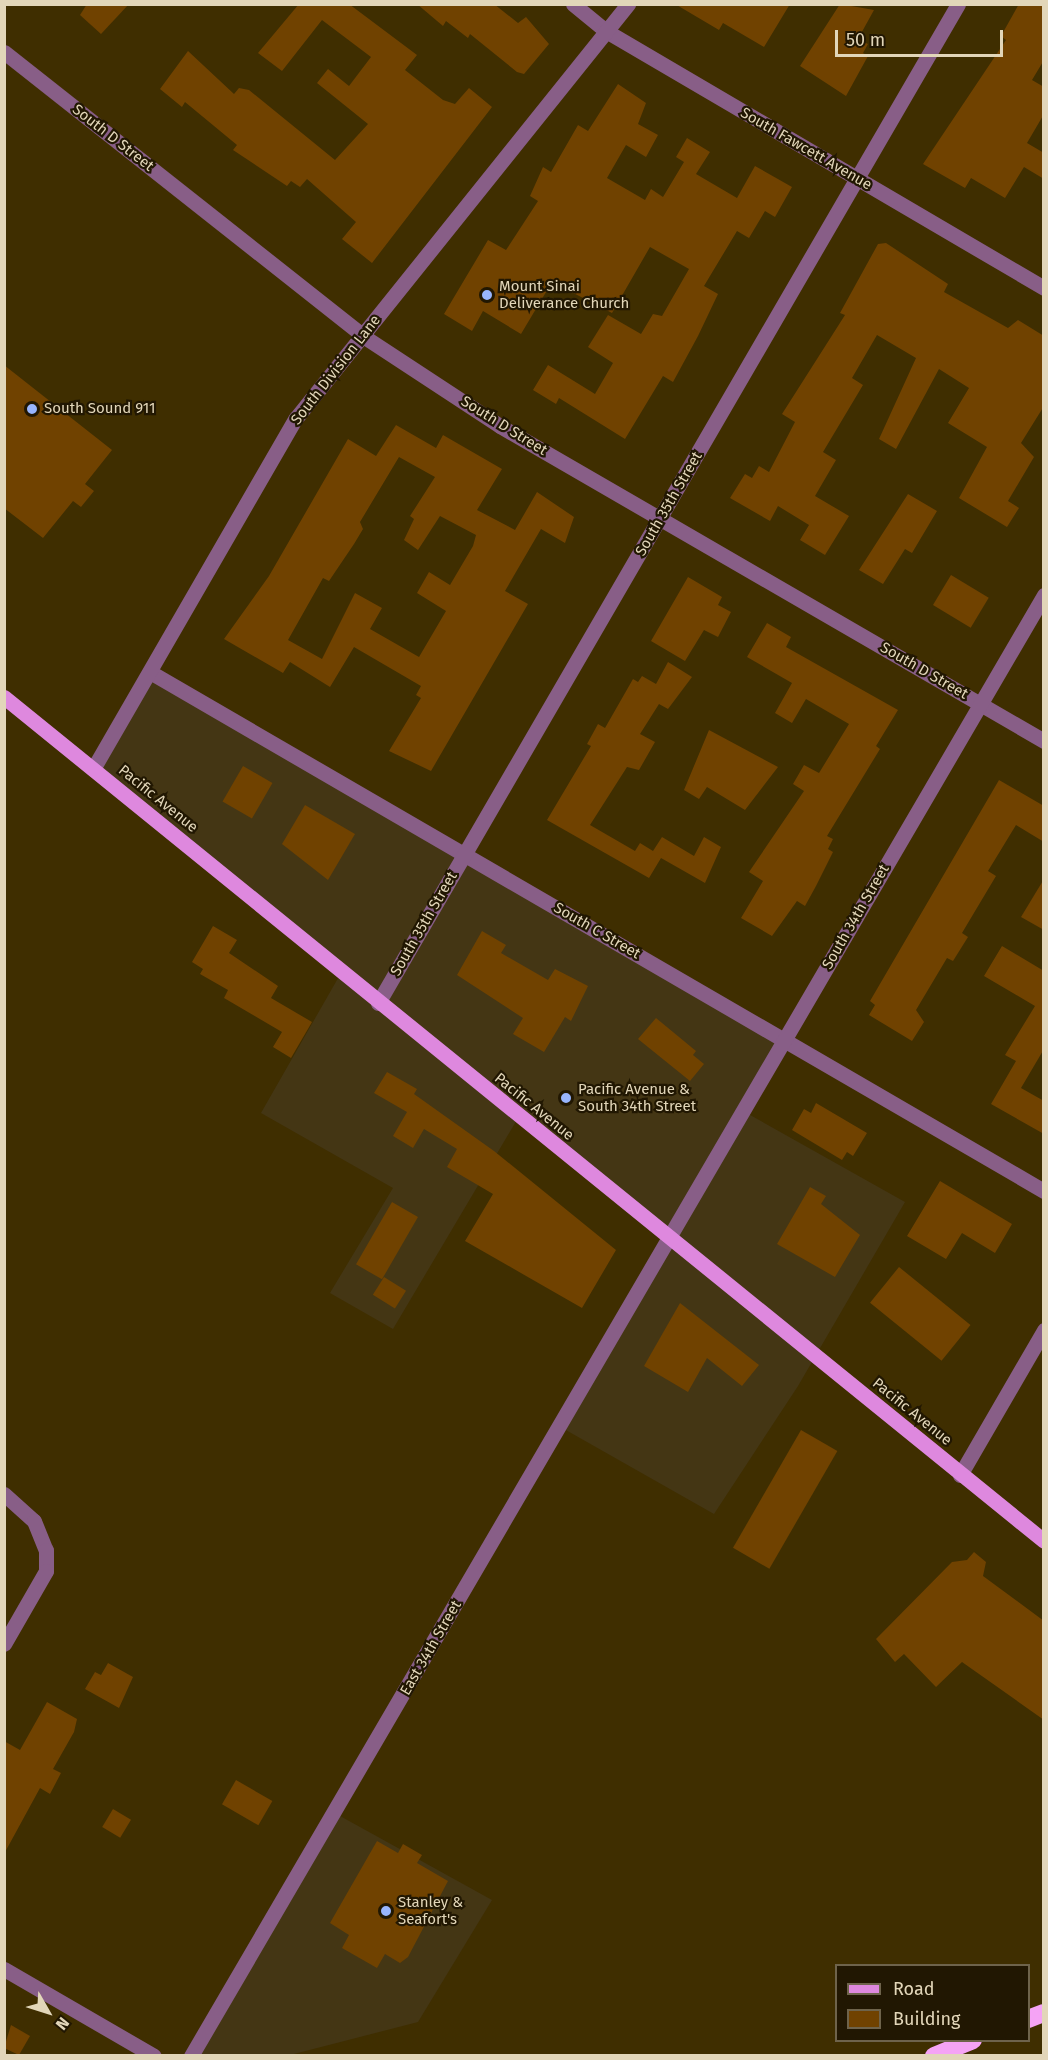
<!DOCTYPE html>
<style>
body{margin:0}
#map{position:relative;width:1048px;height:2060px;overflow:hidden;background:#3f2e00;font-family:"Fira Sans",sans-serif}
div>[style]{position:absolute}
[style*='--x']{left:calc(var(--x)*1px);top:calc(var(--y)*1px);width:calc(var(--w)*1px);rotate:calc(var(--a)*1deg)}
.built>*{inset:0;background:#443614}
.building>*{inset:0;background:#704200;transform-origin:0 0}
.minor>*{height:15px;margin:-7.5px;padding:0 7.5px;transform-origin:7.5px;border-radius:7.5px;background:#885e87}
.major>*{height:15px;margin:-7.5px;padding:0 7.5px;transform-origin:7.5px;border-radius:7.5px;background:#de88de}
.highway>*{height:18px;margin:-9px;padding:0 9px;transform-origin:9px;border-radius:9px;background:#f5a3f5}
.dots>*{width:16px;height:16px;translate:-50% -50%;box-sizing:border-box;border:3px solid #211702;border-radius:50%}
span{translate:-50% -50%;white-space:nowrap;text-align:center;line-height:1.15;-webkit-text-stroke:4.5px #211702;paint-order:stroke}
.street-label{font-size:15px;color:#e2d6b9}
.poi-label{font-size:15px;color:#e2d6b9}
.left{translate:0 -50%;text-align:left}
.frame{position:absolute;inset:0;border:6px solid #e2d6b9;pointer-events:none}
.legend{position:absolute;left:835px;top:1964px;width:195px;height:78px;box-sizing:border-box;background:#211702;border:2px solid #6e634b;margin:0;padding:8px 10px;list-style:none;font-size:18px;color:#e2d6b9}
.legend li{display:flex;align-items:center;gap:12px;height:30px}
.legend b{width:30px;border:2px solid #6e634b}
.north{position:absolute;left:18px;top:1982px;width:60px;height:60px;-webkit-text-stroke:4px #211702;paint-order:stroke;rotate:129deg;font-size:16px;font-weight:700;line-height:24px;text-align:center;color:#e2d6b9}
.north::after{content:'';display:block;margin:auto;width:21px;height:27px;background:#e2d6b9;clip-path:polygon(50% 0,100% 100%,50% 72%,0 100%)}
.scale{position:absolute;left:835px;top:30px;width:168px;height:27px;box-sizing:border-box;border:3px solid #e2d6b9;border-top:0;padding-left:8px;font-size:18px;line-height:21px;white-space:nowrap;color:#e2d6b9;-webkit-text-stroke:4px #211702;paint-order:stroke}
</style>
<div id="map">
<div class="built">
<div style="clip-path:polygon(150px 672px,785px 1041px,743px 1111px,905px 1202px,798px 1386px,714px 1514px,557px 1425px,669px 1240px,518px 1118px,393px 1329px,330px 1293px,393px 1188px,261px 1113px,341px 973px,93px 769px)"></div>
<div style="clip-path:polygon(331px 1811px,492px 1900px,418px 2022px,290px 2055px,190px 2056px)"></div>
</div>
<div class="building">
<div style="clip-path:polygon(87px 4px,129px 4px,101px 34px,80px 15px)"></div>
<div style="clip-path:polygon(299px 4px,349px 4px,417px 55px,405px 70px,443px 100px,455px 104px,469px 88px,492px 107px,372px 263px,342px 239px,356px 222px,307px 179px,300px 187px,291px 181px,287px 186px,233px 150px,237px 145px,185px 102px,182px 107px,160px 89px,188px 51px,234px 94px,239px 88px,249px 90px,335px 160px,368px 124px,317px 83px,328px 69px,349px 86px,371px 57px,322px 20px,282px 71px,258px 53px)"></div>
<div style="clip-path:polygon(417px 4px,494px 4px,518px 23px,526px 17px,549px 44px,524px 74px,517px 72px,470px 34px,468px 38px,446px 21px,443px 26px)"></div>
<div style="clip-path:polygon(675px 4px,790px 4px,764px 47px,723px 23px,719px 30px)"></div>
<div style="clip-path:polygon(840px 4px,874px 10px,858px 39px,868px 44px,863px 53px,868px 56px,846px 96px,800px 66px)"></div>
<div style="clip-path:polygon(1019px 4px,1044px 4px,1044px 60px,1032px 80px,1044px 87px,1044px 114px,1027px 143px,1044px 153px,1044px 179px,1024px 167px,1005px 198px,971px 178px,965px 188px,923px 164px,1006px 40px,1001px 36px)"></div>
<div style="clip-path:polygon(618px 84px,646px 103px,638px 124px,658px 135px,646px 157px,626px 145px,607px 178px,645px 200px,651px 189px,663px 197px,684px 162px,676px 157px,687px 138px,710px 152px,696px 174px,737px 198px,755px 166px,792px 187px,775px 217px,765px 211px,749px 238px,737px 231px,704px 286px,718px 294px,698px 336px,673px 382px,663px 376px,625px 439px,559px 398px,556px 404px,533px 390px,548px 365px,595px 394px,613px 363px,588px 347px,608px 315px,641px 334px,653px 314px,662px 316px,689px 269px,650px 247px,612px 313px,552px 282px,521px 334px,483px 311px,472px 331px,444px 314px,488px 240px,506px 250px,538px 201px,530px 196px,543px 167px,551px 172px,578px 125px,588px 131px)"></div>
<div style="clip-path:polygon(886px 243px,948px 284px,944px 292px,1008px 328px,1018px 320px,1044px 336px,1044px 406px,1021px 443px,1034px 457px,1008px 501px,1019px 508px,1007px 527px,959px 498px,987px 447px,948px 423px,969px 388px,939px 369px,896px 449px,879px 439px,916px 358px,877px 335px,852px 378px,863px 385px,823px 452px,836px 460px,815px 496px,849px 516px,825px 555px,800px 540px,809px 525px,778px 506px,770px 521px,730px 498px,745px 474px,752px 478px,759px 466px,769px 472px,795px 422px,782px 414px,845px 315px,840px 313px,878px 244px)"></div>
<div style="clip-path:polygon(4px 365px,112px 450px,85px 484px,94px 491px,81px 507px,73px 501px,43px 538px,4px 508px)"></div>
<div style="clip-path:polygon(evenodd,396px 425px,436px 448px,443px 435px,502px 469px,477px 510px,515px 530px,537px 492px,574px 517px,565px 543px,541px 529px,505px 591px,528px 604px,431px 771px,389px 751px,421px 698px,416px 695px,421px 686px,354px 647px,330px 687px,290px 662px,283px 673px,224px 639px,269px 576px,348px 439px,376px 456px,396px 425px,399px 457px,435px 477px,410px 516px,414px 519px,404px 540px,418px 550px,440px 516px,476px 535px,473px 546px,450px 585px,429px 572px,417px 593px,446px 611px,419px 657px,370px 629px,382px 608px,355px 593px,322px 659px,288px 640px,323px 578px,329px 581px,354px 544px,363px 529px,360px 522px,399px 457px)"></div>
<div style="clip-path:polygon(908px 494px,937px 511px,912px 553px,905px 549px,883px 584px,859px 570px)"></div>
<div style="left:951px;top:575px;width:44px;height:35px;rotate:31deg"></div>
<div style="clip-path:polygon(688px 577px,722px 597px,718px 605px,731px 612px,718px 637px,704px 630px,685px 661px,651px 641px)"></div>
<div style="clip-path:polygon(767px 623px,791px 637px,786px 647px,898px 710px,876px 746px,880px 749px,827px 836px,833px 839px,828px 849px,833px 852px,816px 886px,805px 906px,797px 901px,772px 936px,741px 918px,763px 881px,749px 872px,804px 791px,793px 784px,804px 765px,819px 773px,849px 724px,806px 699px,792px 723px,775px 713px,792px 683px,747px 657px)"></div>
<div style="clip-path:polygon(668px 662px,692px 677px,668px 709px,659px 704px,640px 734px,655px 742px,639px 770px,627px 767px,590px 825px,635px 851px,640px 843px,653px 851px,662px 837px,694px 856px,704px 837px,721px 847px,705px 883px,661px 858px,649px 878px,547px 820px,591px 746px,587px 744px,598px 724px,605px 728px,633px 679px,638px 682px,642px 676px,656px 684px)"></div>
<div style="clip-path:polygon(709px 730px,778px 767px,745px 810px,707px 787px,699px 799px,684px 790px)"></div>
<div style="left:243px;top:766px;width:34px;height:41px;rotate:30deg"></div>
<div style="clip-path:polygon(999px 780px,1044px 806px,1044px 842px,1016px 825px,988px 871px,996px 876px,962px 933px,968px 937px,953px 961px,947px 958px,916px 1010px,924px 1022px,912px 1041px,869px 1015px,875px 1005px,870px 1001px)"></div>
<div style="clip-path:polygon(305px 805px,355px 834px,328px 880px,282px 844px)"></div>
<div style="clip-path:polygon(1044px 879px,1044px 930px,1021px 917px)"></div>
<div style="clip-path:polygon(213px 926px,237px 940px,229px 953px,278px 986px,271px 998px,312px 1022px,291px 1058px,273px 1047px,282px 1032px,224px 998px,228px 990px,200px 974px,203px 969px,192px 962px)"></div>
<div style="clip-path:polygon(482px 931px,506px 945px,501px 953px,548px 980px,555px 969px,588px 986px,571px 1021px,565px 1017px,544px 1052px,513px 1034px,523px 1018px,457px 975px)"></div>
<div style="clip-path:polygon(1002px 946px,1044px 971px,1044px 1049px,1021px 1088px,1044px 1101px,1044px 1134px,991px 1104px,1016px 1061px,1005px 1055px,1035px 1006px,984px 976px)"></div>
<div style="clip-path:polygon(656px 1018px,696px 1051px,693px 1055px,704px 1064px,690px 1081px,638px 1039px)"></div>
<div style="clip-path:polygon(387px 1072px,417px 1089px,414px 1094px,494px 1151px,616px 1250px,582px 1308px,465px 1241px,493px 1194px,447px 1167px,457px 1149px,424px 1129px,413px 1148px,393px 1136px,407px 1112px,374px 1093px)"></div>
<div style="clip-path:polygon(816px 1103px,867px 1133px,853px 1156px,847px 1152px,842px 1160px,792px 1130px,804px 1109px,811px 1113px)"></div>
<div style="clip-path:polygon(940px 1181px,1012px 1224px,995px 1253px,962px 1233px,946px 1259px,907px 1236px)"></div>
<div style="clip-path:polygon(810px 1187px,826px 1196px,821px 1204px,860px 1235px,835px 1277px,777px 1244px)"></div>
<div style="left:392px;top:1202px;width:30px;height:72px;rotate:30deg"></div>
<div style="left:899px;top:1267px;width:92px;height:46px;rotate:39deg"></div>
<div style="left:384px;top:1277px;width:26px;height:21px;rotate:32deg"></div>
<div style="clip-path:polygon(680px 1303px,759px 1365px,742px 1386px,707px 1358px,688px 1392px,644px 1366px)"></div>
<div style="left:801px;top:1430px;width:42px;height:136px;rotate:30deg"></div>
<div style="clip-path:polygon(974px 1552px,986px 1562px,983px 1576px,1044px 1621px,1044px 1720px,962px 1662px,936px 1687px,904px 1654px,895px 1662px,876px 1639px,952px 1562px,967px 1560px)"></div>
<div style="clip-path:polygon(108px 1663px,133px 1677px,119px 1708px,85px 1689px,95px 1672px,101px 1675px)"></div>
<div style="clip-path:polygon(47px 1702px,77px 1719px,74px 1732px,53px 1769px,61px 1773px,50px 1794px,40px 1788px,4px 1854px,4px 1741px,20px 1750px)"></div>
<div style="left:236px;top:1780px;width:42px;height:28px;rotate:30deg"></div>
<div style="left:113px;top:1809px;width:21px;height:21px;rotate:31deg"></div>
<div style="clip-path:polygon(377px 1841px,398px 1853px,403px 1844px,422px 1855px,417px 1863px,448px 1881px,408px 1957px,400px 1963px,385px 1954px,377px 1968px,342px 1948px,349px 1935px,330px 1923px)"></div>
<div style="clip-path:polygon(11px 2025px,30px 2036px,19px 2055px,4px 2048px)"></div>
</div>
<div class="minor">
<div style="--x:573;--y:4;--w:43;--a:39.3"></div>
<div style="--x:606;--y:31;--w:508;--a:30.4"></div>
<div style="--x:4;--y:52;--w:458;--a:38.3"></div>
<div style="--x:363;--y:336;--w:164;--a:33.3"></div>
<div style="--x:500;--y:426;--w:629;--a:30.07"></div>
<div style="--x:150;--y:672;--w:1034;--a:30.14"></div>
<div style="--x:93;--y:769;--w:405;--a:-60"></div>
<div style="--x:296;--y:418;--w:531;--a:-51.27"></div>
<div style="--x:378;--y:1003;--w:1155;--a:-59.86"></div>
<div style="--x:960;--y:1475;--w:168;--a:-59.9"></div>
<div style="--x:4;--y:1494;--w:40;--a:42"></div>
<div style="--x:34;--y:1521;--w:31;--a:68"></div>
<div style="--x:46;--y:1550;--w:21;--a:90"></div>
<div style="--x:46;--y:1571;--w:84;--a:119.9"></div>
<div style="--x:4;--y:1969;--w:173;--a:30.1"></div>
<div style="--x:191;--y:2056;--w:1692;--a:-59.72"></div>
</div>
<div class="major">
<div style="--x:4;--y:697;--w:1339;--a:39.06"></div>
</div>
<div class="highway">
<div style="--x:1028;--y:2019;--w:17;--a:-21"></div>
<div style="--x:934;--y:2056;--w:42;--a:-22.3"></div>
</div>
<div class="dots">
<div style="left:487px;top:295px;background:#98b5fd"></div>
<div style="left:32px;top:409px;background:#98b5fd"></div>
<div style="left:566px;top:1098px;background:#98b5fd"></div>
<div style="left:386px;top:1911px;background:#98b5fd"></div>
</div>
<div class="street-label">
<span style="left:113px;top:138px;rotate:38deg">South D Street</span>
<span style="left:806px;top:149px;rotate:30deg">South Fawcett Avenue</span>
<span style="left:336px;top:370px;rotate:-52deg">South Division Lane</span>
<span style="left:504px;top:426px;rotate:32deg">South D Street</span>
<span style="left:669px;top:504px;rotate:-60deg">South 35th Street</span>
<span style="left:924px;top:671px;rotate:30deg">South D Street</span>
<span style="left:158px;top:799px;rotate:39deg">Pacific Avenue</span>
<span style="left:856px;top:917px;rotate:-60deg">South 34th Street</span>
<span style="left:424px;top:924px;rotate:-60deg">South 35th Street</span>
<span style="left:597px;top:931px;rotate:30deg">South C Street</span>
<span style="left:534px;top:1107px;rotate:39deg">Pacific Avenue</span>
<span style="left:912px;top:1412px;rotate:39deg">Pacific Avenue</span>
<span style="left:431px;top:1648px;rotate:-60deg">East 34th Street</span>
</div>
<div class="poi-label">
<span class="left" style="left:499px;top:295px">Mount Sinai<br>Deliverance Church</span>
<span class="left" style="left:44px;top:409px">South Sound 911</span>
<span class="left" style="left:578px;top:1098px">Pacific Avenue &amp;<br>South 34th Street</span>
<span class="left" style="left:398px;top:1911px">Stanley &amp;<br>Seafort's</span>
</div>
<div class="frame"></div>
<ul class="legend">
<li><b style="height:8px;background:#de88de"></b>Road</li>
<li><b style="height:16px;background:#704200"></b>Building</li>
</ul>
<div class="north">N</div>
<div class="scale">50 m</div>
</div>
